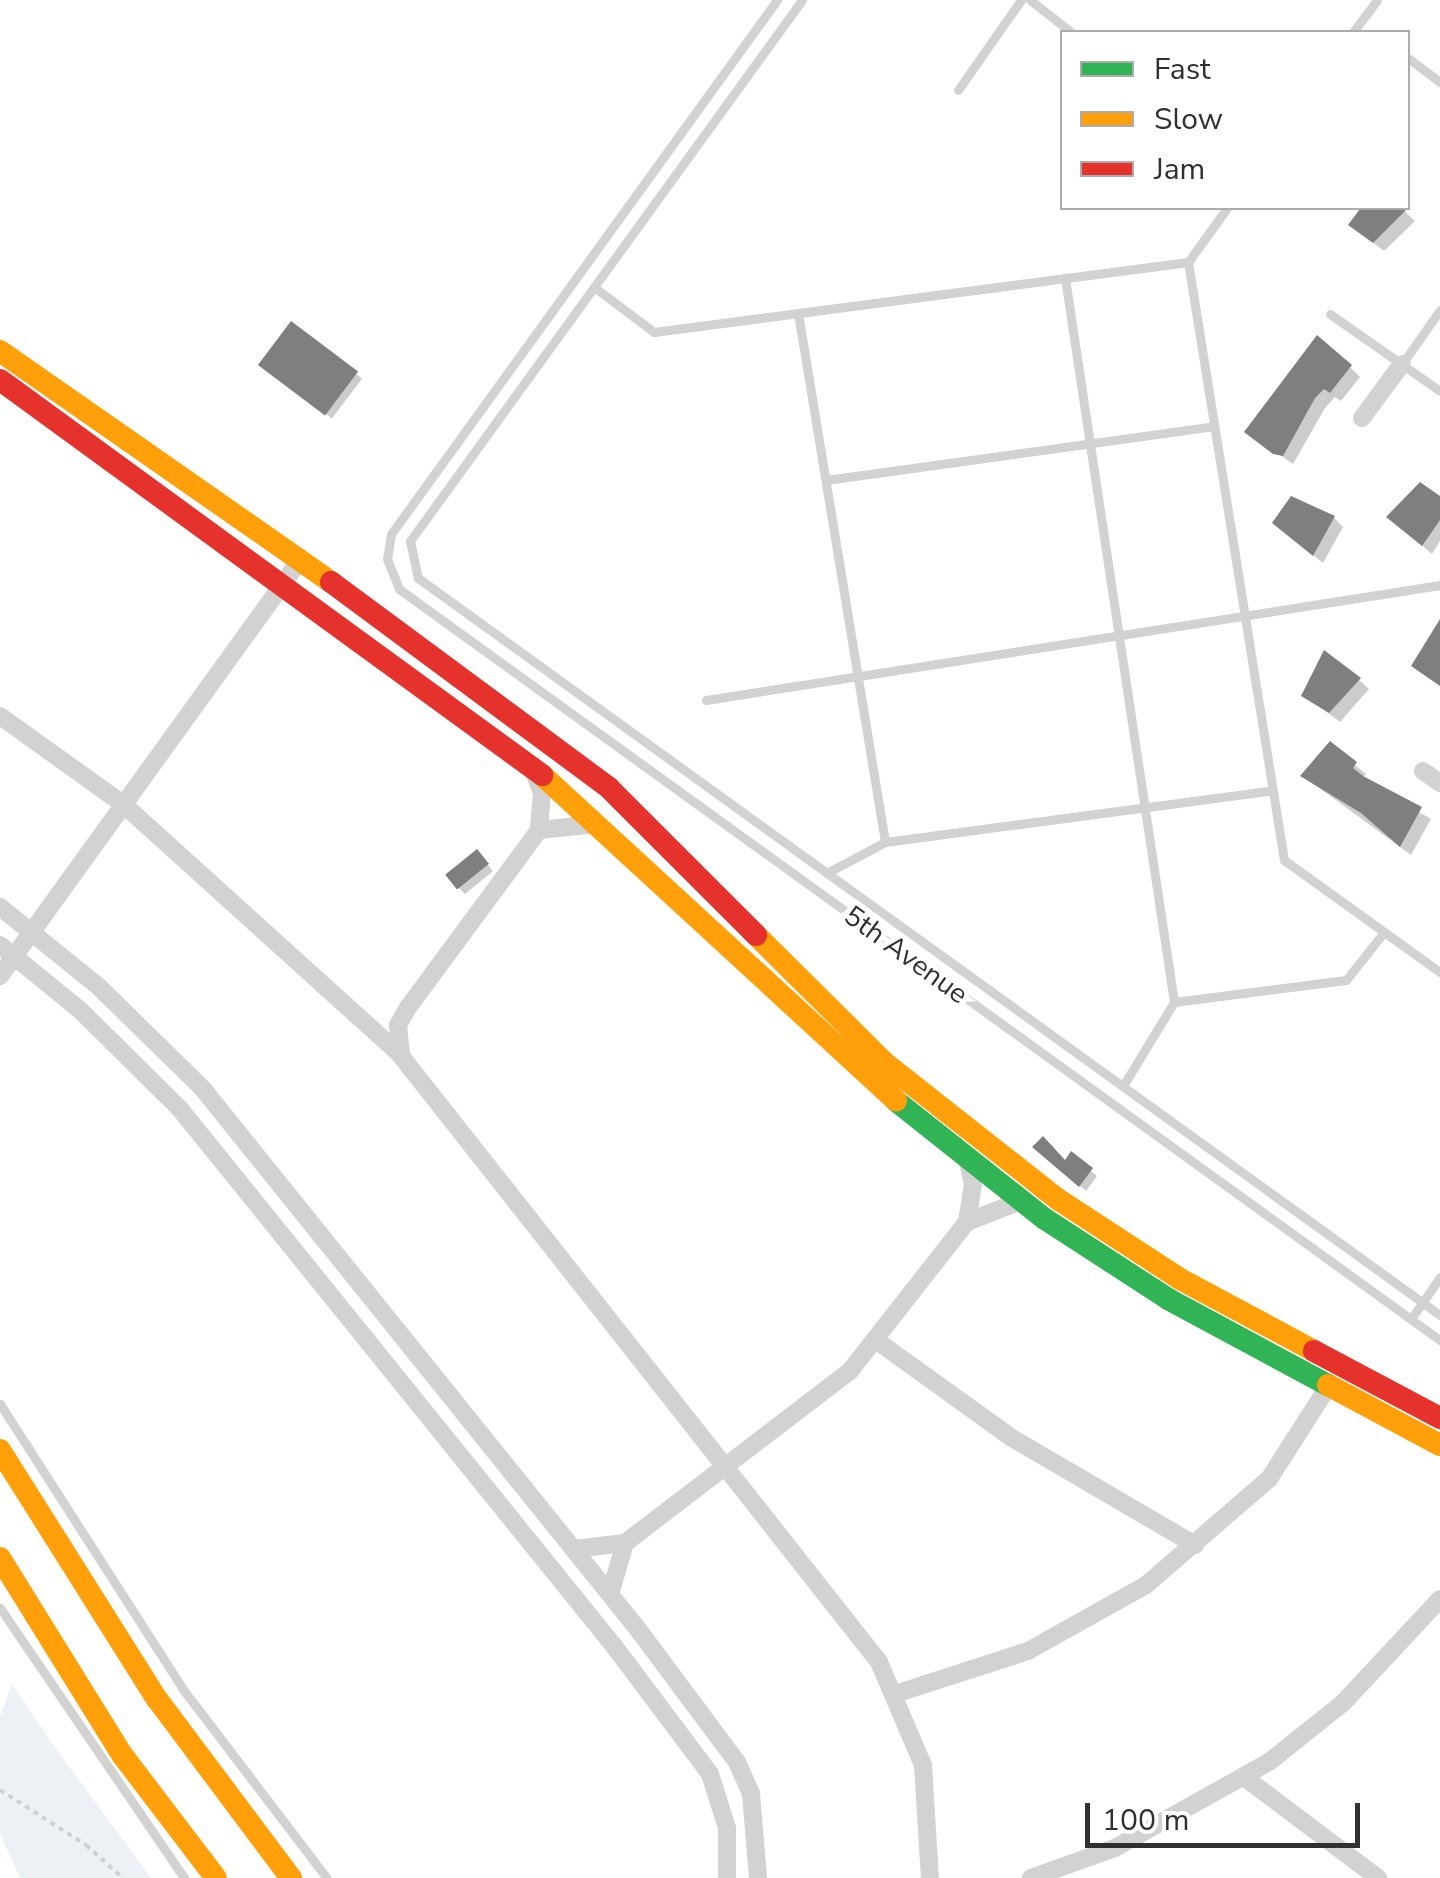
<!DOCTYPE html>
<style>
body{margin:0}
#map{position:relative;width:1440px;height:1878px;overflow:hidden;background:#fff;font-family:"Nunito Sans",sans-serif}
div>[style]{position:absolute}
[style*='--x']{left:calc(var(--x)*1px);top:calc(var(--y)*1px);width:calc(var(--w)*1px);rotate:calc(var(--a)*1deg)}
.green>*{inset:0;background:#edf0f5}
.shadow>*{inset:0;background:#0003;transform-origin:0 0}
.building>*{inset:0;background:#7f7f7f;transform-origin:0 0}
.path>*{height:4px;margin-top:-2px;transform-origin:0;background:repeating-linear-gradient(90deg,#d0d0d0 0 5px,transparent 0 10px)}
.lane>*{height:9px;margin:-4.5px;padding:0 4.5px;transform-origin:4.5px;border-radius:4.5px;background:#d2d2d2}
.street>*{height:18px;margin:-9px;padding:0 9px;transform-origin:9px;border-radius:9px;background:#d2d2d2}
.fast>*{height:22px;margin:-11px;padding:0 11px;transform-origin:11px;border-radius:11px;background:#30b455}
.slow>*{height:22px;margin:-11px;padding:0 11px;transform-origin:11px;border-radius:11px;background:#ff9f0a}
.jam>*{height:22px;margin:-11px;padding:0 11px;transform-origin:11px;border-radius:11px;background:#e5322d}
span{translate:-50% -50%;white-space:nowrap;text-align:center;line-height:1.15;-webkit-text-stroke:10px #fff;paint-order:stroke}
.street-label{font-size:28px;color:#303030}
.legend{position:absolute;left:1060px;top:30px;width:350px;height:180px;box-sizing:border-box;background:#fff;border:2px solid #acacac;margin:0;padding:12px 18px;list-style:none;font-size:30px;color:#303030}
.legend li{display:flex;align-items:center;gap:20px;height:50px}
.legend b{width:50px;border:2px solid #acacac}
.scale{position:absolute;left:1085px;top:1803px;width:275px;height:45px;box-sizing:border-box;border:5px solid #303030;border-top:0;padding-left:12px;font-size:30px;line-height:35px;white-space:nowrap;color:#303030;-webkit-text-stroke:8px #fff;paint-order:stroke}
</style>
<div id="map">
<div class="green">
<div style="clip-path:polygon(12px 1684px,57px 1750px,151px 1878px,20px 1878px,0 1834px,0 1716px)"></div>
</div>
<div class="shadow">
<div style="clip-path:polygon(1360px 208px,1401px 208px,1415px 221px,1384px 251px,1349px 224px)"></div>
<div style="left:291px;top:325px;width:89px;height:50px;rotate:37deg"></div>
<div style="clip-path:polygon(1350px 367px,1360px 377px,1341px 401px,1335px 397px,1325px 408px,1293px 464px,1247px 432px)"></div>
<div style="clip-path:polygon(1440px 499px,1440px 541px,1432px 554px,1399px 526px)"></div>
<div style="clip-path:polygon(1334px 518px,1343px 527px,1323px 563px,1286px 533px)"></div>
<div style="clip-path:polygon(1359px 680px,1369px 689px,1340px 722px,1304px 695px)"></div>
<div style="clip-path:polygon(1329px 744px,1366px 774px,1362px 779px,1431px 819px,1411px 855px,1303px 776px)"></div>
<div style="clip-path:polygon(483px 859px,493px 871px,465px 894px,459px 888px)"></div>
<div style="clip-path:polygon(1041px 1153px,1065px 1163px,1072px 1155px,1097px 1176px,1086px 1191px)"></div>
</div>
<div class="building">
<div style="clip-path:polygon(1361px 208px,1408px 208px,1373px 243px,1348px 225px)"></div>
<div style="left:291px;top:321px;width:84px;height:55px;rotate:37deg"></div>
<div style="clip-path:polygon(1317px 335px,1352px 365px,1330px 393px,1324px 389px,1315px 398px,1283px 456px,1273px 454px,1244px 432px)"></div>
<div style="clip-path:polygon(1420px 482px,1440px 496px,1440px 520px,1422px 546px,1386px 517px)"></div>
<div style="clip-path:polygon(1291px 496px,1335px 516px,1313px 556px,1272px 523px)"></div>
<div style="clip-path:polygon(1440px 619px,1440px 686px,1411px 666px)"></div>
<div style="clip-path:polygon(1324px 650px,1361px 678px,1329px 713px,1301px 696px)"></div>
<div style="clip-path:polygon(1330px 741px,1357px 762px,1353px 768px,1363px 776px,1422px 807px,1400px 847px,1361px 813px,1300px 776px)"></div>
<div style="left:477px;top:849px;width:19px;height:41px;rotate:51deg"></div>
<div style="clip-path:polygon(1043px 1136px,1065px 1160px,1071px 1151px,1093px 1168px,1079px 1187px,1032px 1147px)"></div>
</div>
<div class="path">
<div style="--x:0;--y:1790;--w:102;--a:32.6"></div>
<div style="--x:86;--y:1845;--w:50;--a:41.7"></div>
</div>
<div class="lane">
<div style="--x:777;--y:0;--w:659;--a:125.86"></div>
<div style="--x:391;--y:534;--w:25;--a:99"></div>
<div style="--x:387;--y:559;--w:32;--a:68"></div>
<div style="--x:399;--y:589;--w:1284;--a:35.81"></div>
<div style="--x:802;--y:0;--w:668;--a:125.93"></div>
<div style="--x:410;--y:541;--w:38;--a:78"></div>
<div style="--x:418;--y:578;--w:1260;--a:35.8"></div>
<div style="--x:1030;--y:0;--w:52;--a:38"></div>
<div style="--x:1353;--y:32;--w:40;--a:-53"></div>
<div style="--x:1408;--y:58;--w:40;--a:37"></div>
<div style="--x:958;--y:90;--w:110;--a:-55"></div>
<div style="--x:1227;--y:208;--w:67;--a:125.8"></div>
<div style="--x:1188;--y:262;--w:606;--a:80.88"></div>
<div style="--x:1284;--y:860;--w:192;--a:35.7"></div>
<div style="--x:1065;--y:278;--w:732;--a:81.44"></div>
<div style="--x:1174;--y:1002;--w:98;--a:121.3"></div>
<div style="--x:594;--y:287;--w:75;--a:36.9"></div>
<div style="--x:654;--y:332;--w:539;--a:-7.47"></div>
<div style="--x:798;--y:313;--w:536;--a:80.66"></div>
<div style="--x:885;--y:842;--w:66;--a:151.9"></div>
<div style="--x:1330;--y:314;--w:134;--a:35"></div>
<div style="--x:1402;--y:364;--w:66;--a:-54.9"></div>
<div style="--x:826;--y:480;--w:392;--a:-7.9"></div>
<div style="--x:706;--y:700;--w:743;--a:-8.9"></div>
<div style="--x:885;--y:842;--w:391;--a:-7.6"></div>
<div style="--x:1174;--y:1002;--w:173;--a:-7.3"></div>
<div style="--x:1346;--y:980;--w:61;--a:-51.6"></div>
<div style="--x:1411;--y:1319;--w:51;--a:-55.4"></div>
<div style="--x:0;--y:1404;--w:337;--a:57.3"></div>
<div style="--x:182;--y:1688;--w:239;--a:52.7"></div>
<div style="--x:0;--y:1608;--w:327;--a:55.7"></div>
</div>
<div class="street">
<div style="--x:1362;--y:418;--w:67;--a:-53.5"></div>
<div style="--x:0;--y:716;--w:151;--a:35.6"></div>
<div style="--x:123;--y:804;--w:375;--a:42.1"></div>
<div style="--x:1423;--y:771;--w:21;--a:35"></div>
<div style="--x:534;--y:772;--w:22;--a:69"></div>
<div style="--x:542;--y:793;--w:37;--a:95"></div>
<div style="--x:539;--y:830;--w:222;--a:126.4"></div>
<div style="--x:407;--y:1009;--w:18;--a:119"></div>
<div style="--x:398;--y:1025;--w:31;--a:84"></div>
<div style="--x:401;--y:1056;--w:772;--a:51.73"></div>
<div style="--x:879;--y:1662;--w:112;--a:66.9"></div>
<div style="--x:923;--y:1765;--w:113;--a:86.5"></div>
<div style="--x:539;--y:830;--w:58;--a:-5.9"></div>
<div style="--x:0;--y:907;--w:127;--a:38.9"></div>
<div style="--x:99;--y:987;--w:146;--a:44.4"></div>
<div style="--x:203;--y:1089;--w:692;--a:51.16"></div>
<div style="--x:637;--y:1628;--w:167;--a:53.3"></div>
<div style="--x:737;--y:1762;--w:35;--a:66"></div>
<div style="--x:751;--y:1794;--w:84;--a:85.2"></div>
<div style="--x:0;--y:945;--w:103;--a:39.1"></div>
<div style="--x:80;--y:1010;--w:141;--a:44.7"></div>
<div style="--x:180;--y:1109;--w:690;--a:51.06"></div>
<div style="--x:614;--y:1646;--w:160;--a:53.1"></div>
<div style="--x:710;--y:1774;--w:57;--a:72.5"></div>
<div style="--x:727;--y:1828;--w:50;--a:90"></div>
<div style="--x:0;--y:976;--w:513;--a:-54.2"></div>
<div style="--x:967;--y:1222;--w:58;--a:-21.3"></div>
<div style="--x:877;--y:1341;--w:166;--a:35.7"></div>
<div style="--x:1012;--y:1438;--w:212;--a:30.3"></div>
<div style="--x:574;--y:1549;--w:51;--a:-6.7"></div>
<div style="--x:625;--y:1543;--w:283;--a:-37.4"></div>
<div style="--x:850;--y:1371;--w:189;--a:-51.9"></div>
<div style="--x:967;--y:1222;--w:37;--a:-81"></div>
<div style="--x:973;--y:1185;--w:25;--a:-102"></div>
<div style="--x:610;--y:1594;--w:53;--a:-73.6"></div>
<div style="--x:895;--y:1694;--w:140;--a:-17.9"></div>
<div style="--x:1028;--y:1651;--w:135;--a:-29.2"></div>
<div style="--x:1146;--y:1585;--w:162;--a:-40.8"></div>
<div style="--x:1269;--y:1479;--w:112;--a:-57.4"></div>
<div style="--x:1244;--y:1777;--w:168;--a:37"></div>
<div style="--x:1031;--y:1878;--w:89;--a:-19.7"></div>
<div style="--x:1115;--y:1848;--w:176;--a:-29.2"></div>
<div style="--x:1269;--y:1762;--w:95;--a:-38.6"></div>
<div style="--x:1343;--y:1703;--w:142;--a:-47"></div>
</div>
<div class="fast">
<div style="--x:896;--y:1101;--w:190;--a:38.4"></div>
<div style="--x:1045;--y:1219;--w:147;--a:33"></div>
<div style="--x:1168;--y:1299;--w:182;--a:28.3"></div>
</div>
<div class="slow">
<div style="--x:0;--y:351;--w:404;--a:34.9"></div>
<div style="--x:542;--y:775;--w:481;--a:42.6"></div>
<div style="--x:756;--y:935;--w:183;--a:44.8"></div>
<div style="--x:886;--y:1064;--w:220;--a:38.2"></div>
<div style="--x:1059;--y:1200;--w:145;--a:33.1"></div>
<div style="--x:1180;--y:1279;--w:152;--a:28.2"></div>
<div style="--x:1328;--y:1385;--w:127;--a:28.2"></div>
<div style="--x:0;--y:1450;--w:294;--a:57.8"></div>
<div style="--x:157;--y:1699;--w:224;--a:53.2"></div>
<div style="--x:0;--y:1558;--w:233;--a:58.2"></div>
<div style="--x:123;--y:1756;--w:153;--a:52.7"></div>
</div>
<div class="jam">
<div style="--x:0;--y:380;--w:671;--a:36.08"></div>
<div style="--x:331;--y:582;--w:346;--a:36.5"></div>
<div style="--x:609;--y:788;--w:208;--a:45"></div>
<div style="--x:1314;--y:1351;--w:143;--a:28"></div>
</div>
<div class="street-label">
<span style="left:906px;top:955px;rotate:36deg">5th Avenue</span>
</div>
<ul class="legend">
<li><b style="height:12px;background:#30b455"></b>Fast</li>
<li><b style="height:12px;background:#ff9f0a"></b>Slow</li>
<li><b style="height:12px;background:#e5322d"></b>Jam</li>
</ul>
<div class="scale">100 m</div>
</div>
